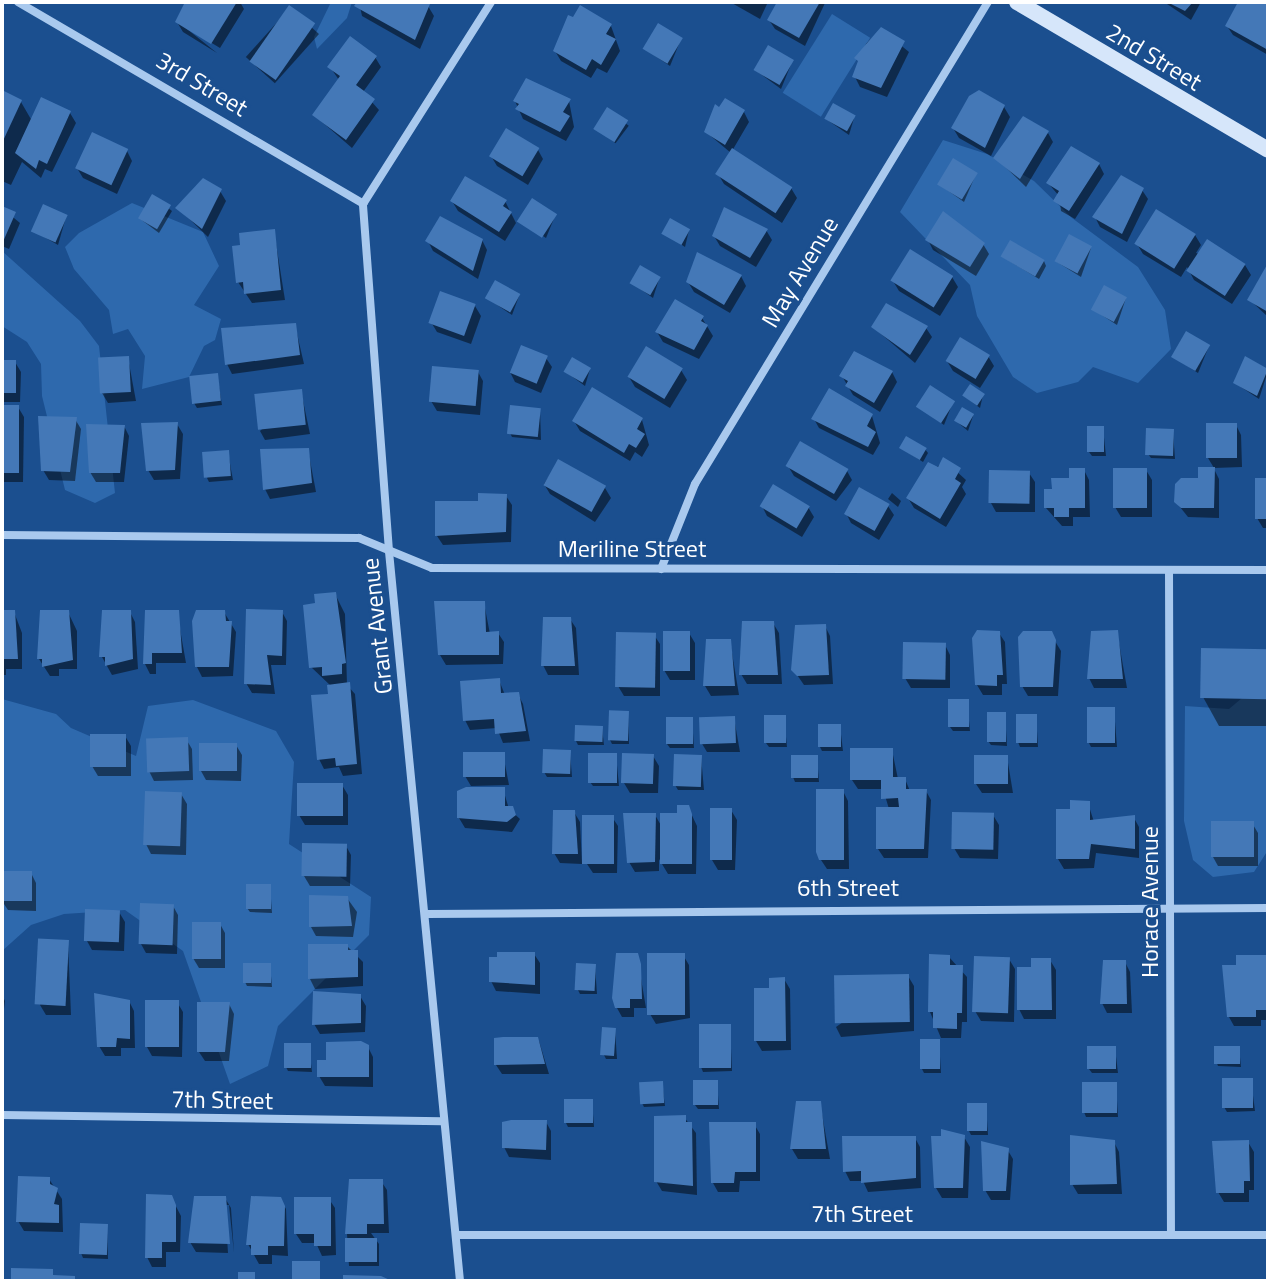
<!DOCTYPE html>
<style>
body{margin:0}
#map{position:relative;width:1270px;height:1283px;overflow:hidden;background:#1b4f8f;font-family:"Titillium Web",sans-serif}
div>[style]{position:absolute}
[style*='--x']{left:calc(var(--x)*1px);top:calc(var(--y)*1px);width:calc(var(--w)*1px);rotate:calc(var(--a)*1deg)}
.green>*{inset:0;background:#2e69ad;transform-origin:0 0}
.shadow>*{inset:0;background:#0007;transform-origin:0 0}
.building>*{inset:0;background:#4478b7;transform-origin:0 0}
.street>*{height:8px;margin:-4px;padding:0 4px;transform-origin:4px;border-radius:4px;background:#a9c9ee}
.secondary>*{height:16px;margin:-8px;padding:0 8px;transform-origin:8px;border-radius:8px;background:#d6e6fa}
span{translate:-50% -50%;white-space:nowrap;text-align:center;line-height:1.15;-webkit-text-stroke:6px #1b4f8f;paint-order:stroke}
.street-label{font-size:24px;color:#fff}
.frame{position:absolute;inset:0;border:4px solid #fff;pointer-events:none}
</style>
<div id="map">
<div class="green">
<div style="clip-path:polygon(331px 2px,352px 2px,347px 18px,317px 49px,314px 37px)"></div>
<div style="left:832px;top:14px;width:45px;height:93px;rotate:32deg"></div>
<div style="clip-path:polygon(943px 140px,987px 154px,1034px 181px,1072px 218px,1138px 267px,1165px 310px,1171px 349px,1138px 383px,1093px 367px,1078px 382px,1037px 393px,1013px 377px,977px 316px,970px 285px,900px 212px)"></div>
<div style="clip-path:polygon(132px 203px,203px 232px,219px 266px,194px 305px,221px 319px,215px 340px,204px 346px,189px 377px,142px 389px,145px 356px,128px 329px,113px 334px,109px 310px,74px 269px,65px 247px,79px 233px)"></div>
<div style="clip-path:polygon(2px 251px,80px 321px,99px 346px,115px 493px,95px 503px,65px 490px,42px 396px,41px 364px,27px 342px,2px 326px)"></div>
<div style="clip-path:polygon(1268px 676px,1268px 850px,1254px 872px,1213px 877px,1193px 860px,1184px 821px,1185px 706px,1229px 709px)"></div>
<div style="clip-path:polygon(2px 699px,56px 714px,71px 728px,136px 756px,148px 706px,193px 700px,276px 731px,294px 762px,289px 844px,371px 897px,369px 935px,278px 1026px,268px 1066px,230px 1084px,183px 951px,125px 910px,64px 914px,31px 925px,2px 951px)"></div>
</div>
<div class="shadow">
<div style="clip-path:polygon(189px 2px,240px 2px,244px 9px,220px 48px,182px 25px,217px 53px,183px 32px,177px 22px)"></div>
<div style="clip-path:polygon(359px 2px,428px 6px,434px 16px,420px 49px,362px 16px)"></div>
<div style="clip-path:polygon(730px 2px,768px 2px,760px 19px)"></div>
<div style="clip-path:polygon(781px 2px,825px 3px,805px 46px,775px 29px,769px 20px)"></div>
<div style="clip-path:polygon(1164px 2px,1201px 2px,1191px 20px)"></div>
<div style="clip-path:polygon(1241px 2px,1268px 2px,1268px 55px,1233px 35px,1227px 26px)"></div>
<div style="left:290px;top:8px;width:39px;height:66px;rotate:42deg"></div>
<div style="clip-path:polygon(611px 26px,620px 51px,607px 73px,597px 68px,591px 78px,561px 61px,555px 51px)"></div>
<div style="clip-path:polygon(881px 29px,909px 52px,887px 97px,860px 87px,855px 77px,866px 44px)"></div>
<div style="clip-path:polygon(681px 39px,670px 66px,645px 49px)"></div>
<div style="clip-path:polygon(375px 57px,381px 67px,363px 92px,379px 110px,352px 148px,314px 115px,339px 80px,330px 67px)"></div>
<div style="clip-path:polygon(792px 62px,781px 89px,755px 70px)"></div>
<div style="clip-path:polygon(2px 93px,21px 102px,32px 121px,70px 113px,76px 123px,52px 172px,45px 169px,41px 178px,22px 162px,11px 185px,2px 181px)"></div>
<div style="clip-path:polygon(515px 101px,569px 101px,574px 127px,566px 141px,523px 119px)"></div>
<div style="clip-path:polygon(1004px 107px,1010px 117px,991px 156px,959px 138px,953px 128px)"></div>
<div style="left:608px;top:110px;width:26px;height:22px;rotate:37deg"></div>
<div style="clip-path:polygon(744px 112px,749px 122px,732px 151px,791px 188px,797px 198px,782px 223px,724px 184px,718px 174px,731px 153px,706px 132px)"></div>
<div style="clip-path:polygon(854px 118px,849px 135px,826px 119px)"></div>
<div style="clip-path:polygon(1048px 133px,1053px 142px,1026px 187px,996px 158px)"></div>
<div style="clip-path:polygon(538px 150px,543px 159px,528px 185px,497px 166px,491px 156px)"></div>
<div style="clip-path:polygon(127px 151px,132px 161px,117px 194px,83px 178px,77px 168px)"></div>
<div style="clip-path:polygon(1099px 164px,1104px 174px,1075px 219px,1061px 211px,1059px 196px,1048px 183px)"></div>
<div style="clip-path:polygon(976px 174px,964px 202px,940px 185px)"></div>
<div style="clip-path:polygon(1142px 190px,1148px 199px,1127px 242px,1100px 227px,1095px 217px)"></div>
<div style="clip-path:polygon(220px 191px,226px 201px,208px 237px,178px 208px)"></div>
<div style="clip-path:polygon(153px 196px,172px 211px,159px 233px,139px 218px)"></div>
<div style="clip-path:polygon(452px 201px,505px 201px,516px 223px,505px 241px,458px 211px)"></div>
<div style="clip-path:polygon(2px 208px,20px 223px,9px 249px,2px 246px)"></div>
<div style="clip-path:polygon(555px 216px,546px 238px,520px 221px)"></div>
<div style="clip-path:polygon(66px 217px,58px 245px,34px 231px)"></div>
<div style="clip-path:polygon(689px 230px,685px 247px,664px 233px)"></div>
<div style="clip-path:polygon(766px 230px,772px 240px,756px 267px,720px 246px,714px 236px)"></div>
<div style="clip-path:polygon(274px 231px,285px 300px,252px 303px,238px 282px,242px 247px)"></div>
<div style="clip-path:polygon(1195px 235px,1201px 245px,1196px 253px,1245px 265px,1251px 275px,1232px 304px,1194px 280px,1187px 267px,1181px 277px,1143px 254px,1137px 244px)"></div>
<div style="clip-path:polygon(482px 240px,487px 250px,478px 279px,433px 251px,428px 241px)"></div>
<div style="clip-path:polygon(928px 240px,983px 244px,989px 254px,976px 276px,933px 250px)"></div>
<div style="clip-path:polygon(1091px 248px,1081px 277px,1057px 262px)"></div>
<div style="clip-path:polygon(1003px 257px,1044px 261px,1046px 266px,1039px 279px)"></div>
<div style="clip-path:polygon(1268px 269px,1268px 317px,1250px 300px)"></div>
<div style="clip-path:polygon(741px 276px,746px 286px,730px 313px,694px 292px,688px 282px)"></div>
<div style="clip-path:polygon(952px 277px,958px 287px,940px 316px,899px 291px,893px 281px)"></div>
<div style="clip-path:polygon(659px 279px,653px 298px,632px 283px)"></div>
<div style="clip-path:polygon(519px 296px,512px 315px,487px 298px)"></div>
<div style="clip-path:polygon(1126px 298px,1117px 325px,1094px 310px)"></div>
<div style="clip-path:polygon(475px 306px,481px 316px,471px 344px,437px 332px,431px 322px)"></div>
<div style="clip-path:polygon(702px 318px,713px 336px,699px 359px,663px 342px,657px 332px)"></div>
<div style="clip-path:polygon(295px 325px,304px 364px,232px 374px,227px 364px)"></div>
<div style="clip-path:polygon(873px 327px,926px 328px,932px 337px,915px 363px)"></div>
<div style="clip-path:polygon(1209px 346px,1198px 373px,1174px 357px)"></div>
<div style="clip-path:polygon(988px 356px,994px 366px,980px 388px,953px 371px,947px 361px)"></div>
<div style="clip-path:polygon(128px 358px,136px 401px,108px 403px,102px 393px)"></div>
<div style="clip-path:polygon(546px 358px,552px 367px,541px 393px,515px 382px,510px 372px)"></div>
<div style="clip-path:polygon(1246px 359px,1268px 371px,1259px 399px,1235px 383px)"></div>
<div style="clip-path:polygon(2px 362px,15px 362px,21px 372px,20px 402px,2px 402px)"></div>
<div style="clip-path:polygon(590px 369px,585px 386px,566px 372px)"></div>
<div style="clip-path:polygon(681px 370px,687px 380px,670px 408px,635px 387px,629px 377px)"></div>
<div style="clip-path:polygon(478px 372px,483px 381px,480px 415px,437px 411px,431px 401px)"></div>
<div style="clip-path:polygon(892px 372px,897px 382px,880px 412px,853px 395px,842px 376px)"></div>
<div style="clip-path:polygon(217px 375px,222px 405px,197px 408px,194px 403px)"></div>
<div style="clip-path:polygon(301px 391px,310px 434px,265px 440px,260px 431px)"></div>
<div style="clip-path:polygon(983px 395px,980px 408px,964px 396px)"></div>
<div style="clip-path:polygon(953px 402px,944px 425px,919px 407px)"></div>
<div style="clip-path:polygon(2px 407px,18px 407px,24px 417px,23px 482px,2px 482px)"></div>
<div style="clip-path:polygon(540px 410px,541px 440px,512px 437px,510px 433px)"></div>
<div style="clip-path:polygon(872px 416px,880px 443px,873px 455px,819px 428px,814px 419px)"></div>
<div style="clip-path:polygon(973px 416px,968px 431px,956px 421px)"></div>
<div style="clip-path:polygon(75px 419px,81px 429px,75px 481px,49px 480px,43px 470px)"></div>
<div style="clip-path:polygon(642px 420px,649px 445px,642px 457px,635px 452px,630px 461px,580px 431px,574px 421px)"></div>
<div style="clip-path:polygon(177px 424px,183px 434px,180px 479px,154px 480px,148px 470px)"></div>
<div style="clip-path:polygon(1236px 425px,1241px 435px,1242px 467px,1214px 468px,1208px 458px)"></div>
<div style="clip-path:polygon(124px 426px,129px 436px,124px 482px,96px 482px,90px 472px)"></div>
<div style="clip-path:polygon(1103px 428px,1106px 456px,1092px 456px,1089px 452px)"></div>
<div style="clip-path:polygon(1173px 431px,1175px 459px,1151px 458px,1148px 454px)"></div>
<div style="clip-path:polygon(901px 448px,925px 449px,928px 453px,923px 462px)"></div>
<div style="clip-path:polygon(308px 450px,316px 492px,270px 499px,265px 489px)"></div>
<div style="clip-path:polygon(228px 453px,233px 480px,209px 482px,207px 478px)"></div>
<div style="clip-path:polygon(944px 460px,966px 480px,962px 487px,966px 494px,946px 527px,914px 508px,908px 498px)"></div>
<div style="clip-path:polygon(559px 461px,605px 488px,611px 498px,595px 522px,550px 494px,544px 484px)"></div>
<div style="clip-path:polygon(788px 466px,847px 471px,852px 480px,836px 501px,794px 476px)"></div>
<div style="clip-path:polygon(1214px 469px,1219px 479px,1219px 518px,1188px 517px,1176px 502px)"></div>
<div style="clip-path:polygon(1084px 470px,1089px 480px,1090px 517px,1073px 517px,1073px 526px,1062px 526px,1046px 508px,1054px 491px)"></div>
<div style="clip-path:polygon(1146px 470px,1152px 480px,1152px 517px,1121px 517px,1115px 507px)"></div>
<div style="clip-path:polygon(1029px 473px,1035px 482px,1035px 512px,996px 512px,991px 503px)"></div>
<div style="clip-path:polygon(1268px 480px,1268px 528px,1263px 528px,1257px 518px)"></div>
<div style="clip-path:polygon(892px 493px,901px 501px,898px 507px,888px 499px)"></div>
<div style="clip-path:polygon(506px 496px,512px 505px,511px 542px,443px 545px,437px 536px)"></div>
<div style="clip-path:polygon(762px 506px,808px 507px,814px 517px,802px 537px,767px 516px)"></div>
<div style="clip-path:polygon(888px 506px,894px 515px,879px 540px,851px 523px,846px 513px)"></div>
<div style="clip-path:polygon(335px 594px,345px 614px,347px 685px,355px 694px,362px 774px,343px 776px,339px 767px,324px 769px,319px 759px,331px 686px,311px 667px,318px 605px)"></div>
<div style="clip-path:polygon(484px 603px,490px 634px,498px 633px,504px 642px,503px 664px,446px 665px,440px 655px)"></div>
<div style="clip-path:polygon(2px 612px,14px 612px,22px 633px,22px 669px,6px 669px,6px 675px,2px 675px)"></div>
<div style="clip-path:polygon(68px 612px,77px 631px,77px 669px,59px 669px,59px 676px,50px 676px,39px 659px)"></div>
<div style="clip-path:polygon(130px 612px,135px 622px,138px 669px,112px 675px,102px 657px)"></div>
<div style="clip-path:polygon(177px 612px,186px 663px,156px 663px,156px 674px,150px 674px,145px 664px)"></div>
<div style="clip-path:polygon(224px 612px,236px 632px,233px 676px,202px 677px,197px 667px)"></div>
<div style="clip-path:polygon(282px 612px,287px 621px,286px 665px,271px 665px,275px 694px,252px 693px,246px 683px)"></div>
<div style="clip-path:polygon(570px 619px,576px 628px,579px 675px,548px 675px,543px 665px)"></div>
<div style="clip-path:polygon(773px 623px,779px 633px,782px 684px,747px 684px,741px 674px)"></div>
<div style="clip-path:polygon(825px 626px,830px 636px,833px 684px,804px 685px,793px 669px)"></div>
<div style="clip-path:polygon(1117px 632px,1127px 688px,1094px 688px,1089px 678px)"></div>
<div style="clip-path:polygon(689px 633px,695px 643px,695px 680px,670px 680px,664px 670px)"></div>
<div style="clip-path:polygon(999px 633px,1005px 642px,1007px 684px,1002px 684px,1002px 695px,983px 695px,977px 685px)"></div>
<div style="clip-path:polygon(1050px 633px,1061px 651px,1058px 696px,1028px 696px,1022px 686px)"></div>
<div style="clip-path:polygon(654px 635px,660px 644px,660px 696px,624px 696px,618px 686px)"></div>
<div style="clip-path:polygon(730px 641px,739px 695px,711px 696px,705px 686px)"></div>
<div style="clip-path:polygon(945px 645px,950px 655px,950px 688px,911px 688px,905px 678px)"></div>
<div style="clip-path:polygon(1268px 651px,1268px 726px,1219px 726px,1203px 697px)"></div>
<div style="clip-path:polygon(499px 680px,505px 695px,518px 694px,523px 704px,530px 741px,503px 743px,497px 728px,470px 730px,465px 720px)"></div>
<div style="clip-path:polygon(967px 701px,970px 731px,953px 731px,950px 727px)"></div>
<div style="clip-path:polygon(1114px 709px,1117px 747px,1091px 747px,1089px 743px)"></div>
<div style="clip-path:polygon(628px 713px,629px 744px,612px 744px,610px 740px)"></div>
<div style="clip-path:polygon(1005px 714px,1007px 746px,991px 745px,988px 741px)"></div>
<div style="clip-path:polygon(1036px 716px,1038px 747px,1020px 747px,1018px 742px)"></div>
<div style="clip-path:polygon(784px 717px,787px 747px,769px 747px,766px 743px)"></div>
<div style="clip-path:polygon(734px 718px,740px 752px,707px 752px,701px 742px)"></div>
<div style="clip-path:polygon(692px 719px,694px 748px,670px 748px,667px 744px)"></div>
<div style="clip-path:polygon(840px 726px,843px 751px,822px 751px,820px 747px)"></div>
<div style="clip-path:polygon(602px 728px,604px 745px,578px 745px,576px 741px)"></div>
<div style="clip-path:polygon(125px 736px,131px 746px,131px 776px,98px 776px,92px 766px)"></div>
<div style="clip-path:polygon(186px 739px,192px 749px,193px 780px,154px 781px,149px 771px)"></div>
<div style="clip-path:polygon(236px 745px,242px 755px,241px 781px,206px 780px,201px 771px)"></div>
<div style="clip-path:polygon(892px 750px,898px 779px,905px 779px,910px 791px,926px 791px,931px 800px,928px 858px,884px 858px,878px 849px,889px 809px,883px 789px,858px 789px,852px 780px)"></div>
<div style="clip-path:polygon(570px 752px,572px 777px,547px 777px,544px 772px)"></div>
<div style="clip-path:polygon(503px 754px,509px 785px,471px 786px,465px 776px)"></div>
<div style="clip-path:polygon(616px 755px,619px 786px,593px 786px,590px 782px)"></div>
<div style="clip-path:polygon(653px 756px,659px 766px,658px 793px,630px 793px,624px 783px)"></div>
<div style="clip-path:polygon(701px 756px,704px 790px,678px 790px,675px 785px)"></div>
<div style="clip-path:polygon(817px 757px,819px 782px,795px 782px,793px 777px)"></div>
<div style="clip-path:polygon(1007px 757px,1013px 793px,982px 793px,976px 784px)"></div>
<div style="clip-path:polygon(342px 785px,348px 795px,348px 825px,305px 825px,299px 815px)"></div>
<div style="clip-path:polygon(503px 789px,509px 809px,520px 819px,512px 832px,465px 828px,459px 818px)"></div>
<div style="clip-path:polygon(843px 791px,848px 801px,849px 869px,827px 869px,821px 860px)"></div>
<div style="clip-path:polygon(181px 794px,187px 804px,186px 855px,151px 854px,146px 844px)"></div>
<div style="clip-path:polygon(1088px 803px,1094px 822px,1134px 818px,1139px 827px,1139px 858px,1096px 853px,1094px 868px,1064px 869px,1058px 859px,1072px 811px)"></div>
<div style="clip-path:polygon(688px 807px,697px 826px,696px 874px,668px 874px,659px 859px,659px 871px,635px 872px,629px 862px,655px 815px,662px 827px)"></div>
<div style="clip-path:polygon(731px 810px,737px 820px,735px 870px,718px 870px,712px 860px)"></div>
<div style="clip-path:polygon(574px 812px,580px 822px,582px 864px,560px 863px,554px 853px)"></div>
<div style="clip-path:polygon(993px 815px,999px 825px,998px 859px,960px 858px,954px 848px)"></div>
<div style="clip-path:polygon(612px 817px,618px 826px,617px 873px,593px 873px,587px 864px)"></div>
<div style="clip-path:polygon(1252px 823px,1258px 833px,1258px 866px,1218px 866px,1213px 857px)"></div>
<div style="clip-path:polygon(346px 846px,351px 855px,350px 886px,310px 886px,304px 876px)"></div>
<div style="clip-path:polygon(31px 873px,36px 883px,36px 911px,8px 910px,2px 901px)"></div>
<div style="clip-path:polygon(270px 886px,272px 913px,250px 912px,247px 908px)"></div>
<div style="clip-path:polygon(347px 898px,357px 912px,353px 937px,316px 936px,311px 927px)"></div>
<div style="clip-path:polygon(173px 906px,178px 915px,177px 954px,146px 953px,141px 944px)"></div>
<div style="clip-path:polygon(119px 912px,125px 922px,124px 951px,92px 950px,87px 941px)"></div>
<div style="clip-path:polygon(220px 924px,225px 933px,225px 968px,199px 968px,193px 958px)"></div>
<div style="clip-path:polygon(68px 942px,71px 1015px,46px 1015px,40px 1005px)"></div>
<div style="clip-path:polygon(347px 946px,363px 962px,363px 986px,315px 989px,310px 979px)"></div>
<div style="clip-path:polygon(534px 954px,540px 963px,540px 994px,496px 991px,491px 981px)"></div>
<div style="clip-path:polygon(637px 955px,646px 1008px,634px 1008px,634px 1017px,622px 1017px,617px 1008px)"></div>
<div style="clip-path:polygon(683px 955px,689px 965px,690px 1018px,656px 1024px,650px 1014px)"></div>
<div style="clip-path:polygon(949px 957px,967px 977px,967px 1022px,962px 1022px,961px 1038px,941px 1038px,930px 1012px)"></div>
<div style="clip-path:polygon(1268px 957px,1268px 1020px,1261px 1020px,1261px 1026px,1234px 1026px,1229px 1017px,1238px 967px)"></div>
<div style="clip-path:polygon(1009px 959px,1015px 969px,1014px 1022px,981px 1021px,975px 1011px)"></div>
<div style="clip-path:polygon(1050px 960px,1056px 970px,1056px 1019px,1024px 1019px,1019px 1009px,1033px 969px)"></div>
<div style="clip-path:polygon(1125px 962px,1130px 972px,1132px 1013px,1107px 1013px,1102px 1003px)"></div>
<div style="clip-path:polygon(270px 965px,272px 987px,247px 986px,245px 982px)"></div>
<div style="clip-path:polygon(595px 966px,597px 994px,580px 994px,578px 990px)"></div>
<div style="clip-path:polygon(908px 976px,914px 986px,914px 1031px,841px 1037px,836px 1027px)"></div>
<div style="clip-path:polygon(784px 979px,790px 989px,791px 1050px,762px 1051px,756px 1041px,772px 990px)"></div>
<div style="clip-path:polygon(2px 995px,5px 1001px,2px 1025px)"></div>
<div style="clip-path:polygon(360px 996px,366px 1006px,365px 1032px,320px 1034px,314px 1024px)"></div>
<div style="clip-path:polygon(129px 1001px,134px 1011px,135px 1048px,121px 1048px,121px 1056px,105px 1056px,99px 1046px)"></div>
<div style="clip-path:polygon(177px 1002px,183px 1012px,182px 1057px,152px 1056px,147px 1047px)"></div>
<div style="clip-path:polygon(229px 1004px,234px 1014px,229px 1061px,205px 1061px,199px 1052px)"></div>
<div style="clip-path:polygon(730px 1026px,732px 1071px,703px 1072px,701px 1067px)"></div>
<div style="clip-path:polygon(615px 1030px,617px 1059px,606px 1059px,604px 1055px)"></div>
<div style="clip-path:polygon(496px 1040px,539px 1041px,549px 1074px,502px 1074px,496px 1065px)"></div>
<div style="clip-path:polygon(939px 1041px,941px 1073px,924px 1073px,922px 1069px)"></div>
<div style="clip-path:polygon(309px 1046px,312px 1072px,288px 1071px,286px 1067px)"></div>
<div style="clip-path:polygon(368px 1047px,373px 1057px,373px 1087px,325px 1086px,319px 1076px,328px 1062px)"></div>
<div style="clip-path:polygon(1115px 1048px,1118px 1073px,1092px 1073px,1089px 1069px)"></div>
<div style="clip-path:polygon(1239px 1048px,1241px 1067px,1218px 1066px,1216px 1061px)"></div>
<div style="clip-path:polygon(1251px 1080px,1255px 1111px,1227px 1112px,1224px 1107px)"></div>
<div style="clip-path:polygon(717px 1082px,719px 1109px,698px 1109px,695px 1105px)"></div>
<div style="clip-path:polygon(662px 1083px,665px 1106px,644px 1107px,642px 1103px)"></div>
<div style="clip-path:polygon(1116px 1084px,1118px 1117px,1086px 1117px,1084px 1112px)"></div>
<div style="clip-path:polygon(592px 1101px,594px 1127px,568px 1127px,566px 1123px)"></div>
<div style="clip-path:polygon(820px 1103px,830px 1159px,798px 1159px,792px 1149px)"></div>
<div style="clip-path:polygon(986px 1105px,988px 1135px,971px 1135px,969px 1131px)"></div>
<div style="clip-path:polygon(684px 1117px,696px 1133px,697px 1195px,662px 1191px,656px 1181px)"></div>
<div style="clip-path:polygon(546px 1122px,551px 1131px,551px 1160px,509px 1157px,504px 1147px)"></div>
<div style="clip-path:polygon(754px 1124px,760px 1134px,760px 1181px,740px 1181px,739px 1192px,718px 1192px,713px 1183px)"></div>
<div style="clip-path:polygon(964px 1137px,970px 1147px,968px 1198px,942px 1198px,936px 1188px,943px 1138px)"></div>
<div style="clip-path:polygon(915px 1138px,920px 1147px,921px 1188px,868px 1192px,863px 1181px,850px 1181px,845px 1171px)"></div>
<div style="clip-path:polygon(1114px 1142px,1119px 1152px,1122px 1194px,1078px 1194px,1072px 1184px)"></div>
<div style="clip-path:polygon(1248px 1142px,1254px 1152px,1254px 1190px,1249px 1190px,1249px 1202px,1224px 1202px,1218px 1192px)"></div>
<div style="clip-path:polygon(1007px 1149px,1013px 1159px,1010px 1200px,991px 1200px,985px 1190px)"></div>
<div style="clip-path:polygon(49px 1179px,62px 1199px,63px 1232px,24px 1231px,18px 1221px)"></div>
<div style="clip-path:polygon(381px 1181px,387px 1190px,389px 1233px,371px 1233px,379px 1244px,379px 1266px,349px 1266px,347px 1234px)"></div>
<div style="clip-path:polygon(171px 1197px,181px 1216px,180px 1252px,166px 1252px,166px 1267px,152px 1267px,147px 1257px)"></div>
<div style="clip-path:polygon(225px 1198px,231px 1208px,234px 1253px,229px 1205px,225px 1205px,228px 1253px,196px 1252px,190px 1242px)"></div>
<div style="clip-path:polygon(280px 1199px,286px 1209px,288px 1256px,272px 1255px,272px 1264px,259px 1264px,248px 1244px)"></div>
<div style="clip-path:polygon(329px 1199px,335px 1208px,336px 1255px,322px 1256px,316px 1243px,302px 1243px,296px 1234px)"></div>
<div style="clip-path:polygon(107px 1226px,108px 1259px,83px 1258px,81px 1253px)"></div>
</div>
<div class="building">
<div style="clip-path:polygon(185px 2px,237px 2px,211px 44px,175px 22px)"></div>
<div style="clip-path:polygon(357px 2px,425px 2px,430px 4px,415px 40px,354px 6px)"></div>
<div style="clip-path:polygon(777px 2px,820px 2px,799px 38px,767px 20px)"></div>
<div style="clip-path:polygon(1167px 2px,1193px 2px,1185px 11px)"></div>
<div style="clip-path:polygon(1238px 2px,1268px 2px,1268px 50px,1225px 26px)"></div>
<div style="left:289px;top:5px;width:32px;height:69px;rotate:35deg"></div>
<div style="clip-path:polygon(580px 5px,612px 24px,606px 34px,616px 39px,601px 65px,592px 59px,586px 70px,553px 51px,568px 15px,573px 17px)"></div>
<div style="left:658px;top:23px;width:29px;height:30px;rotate:31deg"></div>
<div style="clip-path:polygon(881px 27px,905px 41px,881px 88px,852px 77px,858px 61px,854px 58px)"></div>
<div style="clip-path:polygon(350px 36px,377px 56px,356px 85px,375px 99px,346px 140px,312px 115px,340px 76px,327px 67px)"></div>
<div style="left:768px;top:45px;width:30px;height:29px;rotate:30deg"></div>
<div style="clip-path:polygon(526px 78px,571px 99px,563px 112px,570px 116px,560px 132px,515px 109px,519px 104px,513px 101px)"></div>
<div style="clip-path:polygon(2px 90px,22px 100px,2px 143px)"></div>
<div style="clip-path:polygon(979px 90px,1005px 105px,985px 148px,951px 128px,969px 96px)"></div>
<div style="clip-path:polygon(41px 97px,71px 111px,47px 164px,39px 160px,36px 169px,15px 153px)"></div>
<div style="clip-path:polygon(725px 98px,745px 110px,725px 145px,704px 132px,715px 104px,719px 107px)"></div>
<div style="left:833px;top:103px;width:26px;height:18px;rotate:29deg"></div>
<div style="left:607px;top:107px;width:25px;height:26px;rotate:32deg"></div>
<div style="clip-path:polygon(1023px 116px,1049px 131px,1020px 179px,993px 158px)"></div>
<div style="left:506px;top:128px;width:39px;height:33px;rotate:31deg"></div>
<div style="left:92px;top:132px;width:40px;height:40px;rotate:25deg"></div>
<div style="clip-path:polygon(1071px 146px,1100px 163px,1069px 211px,1053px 201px,1059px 191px,1046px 183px)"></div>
<div style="left:732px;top:148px;width:72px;height:31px;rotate:33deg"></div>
<div style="left:953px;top:158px;width:29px;height:31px;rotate:31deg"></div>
<div style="clip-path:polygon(1121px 175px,1144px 188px,1122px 234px,1092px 217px)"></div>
<div style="clip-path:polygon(465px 176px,507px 200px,503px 206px,512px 212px,499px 232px,450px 201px)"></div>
<div style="clip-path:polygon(203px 178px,222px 189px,202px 229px,175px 208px)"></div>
<div style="left:152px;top:194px;width:22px;height:28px;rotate:30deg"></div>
<div style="left:532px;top:198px;width:30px;height:28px;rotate:33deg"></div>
<div style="left:43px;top:204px;width:27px;height:30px;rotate:24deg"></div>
<div style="clip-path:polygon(2px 206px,16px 212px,2px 244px)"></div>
<div style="clip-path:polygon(724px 207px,768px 229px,750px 258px,712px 236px)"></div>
<div style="left:1156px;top:209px;width:47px;height:41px;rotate:32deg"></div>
<div style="clip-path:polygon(943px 211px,985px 243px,970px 267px,925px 240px)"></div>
<div style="clip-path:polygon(440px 216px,483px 239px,473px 271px,425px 241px)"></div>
<div style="left:670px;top:218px;width:23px;height:18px;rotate:29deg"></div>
<div style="clip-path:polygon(275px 229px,281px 290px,244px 294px,243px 282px,236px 283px,232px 246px,240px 245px,239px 233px)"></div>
<div style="left:1069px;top:234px;width:26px;height:31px;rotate:28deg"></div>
<div style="left:1207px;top:239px;width:46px;height:38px;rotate:33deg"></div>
<div style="left:1010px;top:240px;width:40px;height:19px;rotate:30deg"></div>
<div style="left:910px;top:249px;width:51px;height:37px;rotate:32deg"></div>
<div style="clip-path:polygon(697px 252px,742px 275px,724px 305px,686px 282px)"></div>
<div style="clip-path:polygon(1268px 263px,1268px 312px,1247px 300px)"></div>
<div style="left:640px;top:265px;width:24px;height:21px;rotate:30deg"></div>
<div style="left:495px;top:280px;width:29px;height:21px;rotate:29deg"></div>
<div style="left:1104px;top:285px;width:26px;height:28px;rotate:28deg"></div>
<div style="left:440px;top:291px;width:38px;height:34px;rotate:20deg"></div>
<div style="clip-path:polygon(675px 299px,704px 316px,701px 321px,708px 325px,694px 350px,655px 332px)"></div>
<div style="clip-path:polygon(886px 303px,928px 326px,910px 355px,871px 327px)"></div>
<div style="clip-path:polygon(296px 323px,300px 355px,225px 365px,221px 328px)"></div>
<div style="left:1186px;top:331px;width:28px;height:30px;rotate:30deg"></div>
<div style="left:960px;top:337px;width:35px;height:28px;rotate:31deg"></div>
<div style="left:521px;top:345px;width:29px;height:30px;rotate:22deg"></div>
<div style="left:646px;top:346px;width:43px;height:36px;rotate:31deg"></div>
<div style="clip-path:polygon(854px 351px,893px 371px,874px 403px,845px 386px,848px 381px,839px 376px)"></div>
<div style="left:129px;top:356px;width:36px;height:31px;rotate:87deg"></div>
<div style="clip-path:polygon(1245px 356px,1268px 369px,1257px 396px,1233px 383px)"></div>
<div style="left:572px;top:357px;width:22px;height:17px;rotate:30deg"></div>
<div style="left:2px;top:360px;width:14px;height:33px"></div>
<div style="left:432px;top:366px;width:47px;height:36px;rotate:5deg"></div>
<div style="left:218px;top:373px;width:28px;height:29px;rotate:84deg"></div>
<div style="left:970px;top:384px;width:18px;height:14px;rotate:34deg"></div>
<div style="left:930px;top:385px;width:30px;height:26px;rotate:33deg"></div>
<div style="clip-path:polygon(592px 387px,643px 418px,637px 429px,645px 434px,636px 448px,629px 444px,624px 453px,572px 421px)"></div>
<div style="clip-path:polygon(829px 388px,873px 414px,867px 426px,876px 432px,868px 447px,811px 419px)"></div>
<div style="left:302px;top:389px;width:36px;height:48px;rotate:84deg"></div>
<div style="left:2px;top:405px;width:17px;height:68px"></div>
<div style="left:510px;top:405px;width:31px;height:29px;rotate:6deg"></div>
<div style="left:962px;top:407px;width:14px;height:16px;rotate:30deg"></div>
<div style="clip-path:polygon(38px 416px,77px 417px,70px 472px,41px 471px)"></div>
<div style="clip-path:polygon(178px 422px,175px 470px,146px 471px,141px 423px)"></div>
<div style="left:1237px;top:423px;width:35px;height:31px;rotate:90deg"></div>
<div style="clip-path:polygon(86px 424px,125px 425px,120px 473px,89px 473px)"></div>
<div style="left:1087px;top:426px;width:17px;height:26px"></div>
<div style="left:1146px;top:428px;width:28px;height:27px;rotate:2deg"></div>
<div style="left:906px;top:436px;width:24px;height:14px;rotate:30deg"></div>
<div style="left:800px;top:441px;width:56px;height:29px;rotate:30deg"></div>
<div style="clip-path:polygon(309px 448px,312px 483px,263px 490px,260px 449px)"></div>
<div style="left:229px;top:450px;width:26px;height:27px;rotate:86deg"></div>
<div style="clip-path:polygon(943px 457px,961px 468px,955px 479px,961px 483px,940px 519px,906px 498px,928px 462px,938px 467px)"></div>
<div style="left:558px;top:459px;width:55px;height:30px;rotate:29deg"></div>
<div style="clip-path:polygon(1198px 467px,1215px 467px,1214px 508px,1181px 508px,1174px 502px,1175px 484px,1181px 478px,1198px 478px)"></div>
<div style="clip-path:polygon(1069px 468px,1085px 468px,1085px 508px,1069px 508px,1069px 517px,1054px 517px,1054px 508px,1044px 508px,1044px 489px,1052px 489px,1051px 478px,1069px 478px)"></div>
<div style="left:1113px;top:468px;width:34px;height:40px"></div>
<div style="left:989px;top:470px;width:41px;height:33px;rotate:1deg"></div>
<div style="left:1255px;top:478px;width:13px;height:41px"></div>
<div style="left:773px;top:484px;width:43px;height:26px;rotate:31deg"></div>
<div style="left:859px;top:487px;width:35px;height:31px;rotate:29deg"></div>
<div style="clip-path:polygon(478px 493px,507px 494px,506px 532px,435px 536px,435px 501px,478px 501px)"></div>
<div style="clip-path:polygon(336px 592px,346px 663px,342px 664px,342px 674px,322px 676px,322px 667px,309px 668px,303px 605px,315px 603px,314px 594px)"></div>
<div style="clip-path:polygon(434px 601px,485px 601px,486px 632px,499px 631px,499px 655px,438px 655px)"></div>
<div style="clip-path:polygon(246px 609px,283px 610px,282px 656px,267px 655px,271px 685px,244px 684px)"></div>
<div style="clip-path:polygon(2px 610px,15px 610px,18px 659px,2px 659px)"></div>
<div style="clip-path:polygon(40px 610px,69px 610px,73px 660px,42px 667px,42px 659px,37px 659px)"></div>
<div style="clip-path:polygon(102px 610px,131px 610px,133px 659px,105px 666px,105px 657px,99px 657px)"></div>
<div style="clip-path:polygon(145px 610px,179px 610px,182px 653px,152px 653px,152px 664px,143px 664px)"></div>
<div style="clip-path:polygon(196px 610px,225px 610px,226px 621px,232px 621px,229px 667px,195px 667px,192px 621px)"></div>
<div style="clip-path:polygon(543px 617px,571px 617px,575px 666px,541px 666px)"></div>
<div style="clip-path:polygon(742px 621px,774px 621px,778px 675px,739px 675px)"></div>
<div style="clip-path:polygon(826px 624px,829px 675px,797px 676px,791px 670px,795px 625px)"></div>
<div style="clip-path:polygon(977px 630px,1000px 631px,1003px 675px,997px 675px,997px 686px,975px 685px,972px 638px)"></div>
<div style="clip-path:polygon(1118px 630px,1123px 679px,1087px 679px,1091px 631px)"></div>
<div style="left:663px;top:631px;width:27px;height:40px"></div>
<div style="clip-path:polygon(1023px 631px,1052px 631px,1056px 640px,1053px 687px,1020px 687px,1018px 637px)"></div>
<div style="left:616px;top:632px;width:40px;height:55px;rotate:1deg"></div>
<div style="clip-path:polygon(706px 639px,731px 639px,735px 686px,703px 686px)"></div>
<div style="left:903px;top:642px;width:43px;height:37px;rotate:1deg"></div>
<div style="left:1201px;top:648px;width:67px;height:50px;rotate:1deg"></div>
<div style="clip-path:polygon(500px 678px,501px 693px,519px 692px,526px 731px,495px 734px,494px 719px,463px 721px,460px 681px)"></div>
<div style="clip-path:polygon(350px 682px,357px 764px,336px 766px,335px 758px,317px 760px,311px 695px,328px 694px,327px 685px)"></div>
<div style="left:948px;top:699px;width:21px;height:28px"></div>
<div style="left:1087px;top:707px;width:28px;height:36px"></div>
<div style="left:629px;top:711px;width:30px;height:20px;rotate:92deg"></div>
<div style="left:987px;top:712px;width:19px;height:30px"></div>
<div style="left:1016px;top:714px;width:21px;height:29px"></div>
<div style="left:764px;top:715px;width:22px;height:28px"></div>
<div style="left:735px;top:716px;width:27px;height:36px;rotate:88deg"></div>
<div style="left:666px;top:717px;width:27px;height:27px"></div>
<div style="left:818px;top:724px;width:23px;height:23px"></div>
<div style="left:575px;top:725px;width:28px;height:16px;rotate:2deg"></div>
<div style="left:90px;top:734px;width:36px;height:33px"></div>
<div style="left:188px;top:737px;width:34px;height:42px;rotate:88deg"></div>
<div style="left:199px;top:743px;width:38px;height:28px"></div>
<div style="clip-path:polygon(850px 748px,893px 748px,893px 777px,906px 777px,906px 789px,927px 789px,924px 849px,876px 849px,876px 807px,899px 807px,898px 798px,881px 799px,881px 780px,850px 780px)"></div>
<div style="left:543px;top:749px;width:28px;height:24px;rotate:2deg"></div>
<div style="left:463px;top:752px;width:42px;height:25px"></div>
<div style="left:588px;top:753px;width:29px;height:30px"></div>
<div style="left:622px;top:753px;width:32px;height:30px;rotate:2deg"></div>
<div style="left:674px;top:754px;width:28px;height:32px;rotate:2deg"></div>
<div style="left:791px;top:755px;width:27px;height:23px"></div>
<div style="left:974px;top:755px;width:34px;height:29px"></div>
<div style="left:297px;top:783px;width:46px;height:33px"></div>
<div style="clip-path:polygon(466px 787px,505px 787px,505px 806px,513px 806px,516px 815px,507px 822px,457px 818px,457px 791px)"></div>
<div style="clip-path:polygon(816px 789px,844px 789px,844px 860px,819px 860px,816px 852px)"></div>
<div style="left:145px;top:791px;width:37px;height:54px;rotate:2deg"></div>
<div style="clip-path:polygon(1070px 800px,1090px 801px,1090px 820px,1135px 815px,1135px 849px,1091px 844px,1089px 859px,1056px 859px,1056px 809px,1070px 809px)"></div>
<div style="clip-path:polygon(677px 805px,689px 805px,692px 814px,692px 864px,660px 864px,660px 813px,677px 813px)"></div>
<div style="left:710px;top:808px;width:22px;height:52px"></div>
<div style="clip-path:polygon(553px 810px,575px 810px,578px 854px,552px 854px)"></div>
<div style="left:952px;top:812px;width:42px;height:37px;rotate:1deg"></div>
<div style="clip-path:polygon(623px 813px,656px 813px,655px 862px,627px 863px)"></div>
<div style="left:582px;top:815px;width:32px;height:49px"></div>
<div style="left:1211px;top:821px;width:43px;height:36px"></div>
<div style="left:302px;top:843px;width:45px;height:33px;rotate:1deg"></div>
<div style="left:2px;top:871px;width:30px;height:30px"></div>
<div style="left:246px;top:884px;width:25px;height:25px"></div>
<div style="clip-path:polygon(309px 895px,348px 896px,352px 926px,309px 927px)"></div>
<div style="left:140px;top:903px;width:34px;height:41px;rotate:2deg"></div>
<div style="left:85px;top:909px;width:35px;height:32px;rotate:2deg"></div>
<div style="left:192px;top:922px;width:29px;height:37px"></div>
<div style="left:69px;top:940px;width:66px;height:31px;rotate:93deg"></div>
<div style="clip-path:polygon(308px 944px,348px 944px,348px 950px,358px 950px,358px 977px,308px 979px)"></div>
<div style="clip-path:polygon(497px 952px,535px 952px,535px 985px,489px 982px,489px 957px,497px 957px)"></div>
<div style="clip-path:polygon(616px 953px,638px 953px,641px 964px,642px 999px,630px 999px,630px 1008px,615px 1008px,612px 998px)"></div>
<div style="left:647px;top:953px;width:38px;height:62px"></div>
<div style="clip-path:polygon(929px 954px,950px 955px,950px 965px,963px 965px,962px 1013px,957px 1013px,957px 1029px,933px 1028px,933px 1012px,928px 1012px)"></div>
<div style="clip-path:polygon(1236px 955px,1268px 955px,1268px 1010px,1256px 1010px,1256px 1017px,1227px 1017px,1222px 965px,1236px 965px)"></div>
<div style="left:974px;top:956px;width:36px;height:56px;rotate:2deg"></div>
<div style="clip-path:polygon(1031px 958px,1051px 958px,1052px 1010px,1017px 1010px,1017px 967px,1031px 967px)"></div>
<div style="clip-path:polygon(1103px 960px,1126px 960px,1127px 1004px,1100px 1004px)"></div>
<div style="left:243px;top:963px;width:28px;height:20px"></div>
<div style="left:576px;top:963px;width:20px;height:27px;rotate:3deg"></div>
<div style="left:909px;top:974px;width:48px;height:75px;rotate:89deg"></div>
<div style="clip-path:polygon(785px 977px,786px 1041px,754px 1041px,754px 988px,769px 988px,769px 978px)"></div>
<div style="clip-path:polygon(313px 991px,361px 994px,361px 1023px,312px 1025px)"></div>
<div style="clip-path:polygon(94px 993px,130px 1000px,130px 1039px,117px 1038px,116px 1047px,97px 1047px)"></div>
<div style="left:145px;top:1000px;width:34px;height:47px"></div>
<div style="clip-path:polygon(197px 1002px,230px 1002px,225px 1052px,197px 1052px)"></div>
<div style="left:699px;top:1024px;width:32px;height:44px"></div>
<div style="left:602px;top:1027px;width:14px;height:28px;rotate:4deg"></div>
<div style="clip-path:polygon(503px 1037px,538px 1037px,545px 1064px,494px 1065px,494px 1038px)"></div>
<div style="left:920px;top:1039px;width:20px;height:30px"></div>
<div style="clip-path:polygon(361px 1041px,369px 1045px,369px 1077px,317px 1077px,317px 1060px,326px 1060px,326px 1042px)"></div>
<div style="left:284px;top:1043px;width:27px;height:25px"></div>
<div style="left:1116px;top:1046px;width:23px;height:29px;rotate:90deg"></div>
<div style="left:1240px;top:1046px;width:18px;height:26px;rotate:90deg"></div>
<div style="left:1222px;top:1078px;width:31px;height:30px"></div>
<div style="left:693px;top:1080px;width:25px;height:25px"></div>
<div style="left:663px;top:1081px;width:22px;height:24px;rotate:87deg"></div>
<div style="left:1082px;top:1082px;width:35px;height:31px"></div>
<div style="left:564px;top:1099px;width:29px;height:24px"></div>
<div style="clip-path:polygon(796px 1101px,821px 1101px,826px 1149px,790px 1149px)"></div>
<div style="left:967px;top:1103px;width:20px;height:28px"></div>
<div style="clip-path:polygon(686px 1115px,686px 1122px,692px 1122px,693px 1186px,654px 1182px,654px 1116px)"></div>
<div style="clip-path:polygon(511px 1120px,547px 1120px,546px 1150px,502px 1148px,502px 1122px)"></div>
<div style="clip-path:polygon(709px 1122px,756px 1122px,756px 1172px,735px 1172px,734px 1183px,711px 1183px)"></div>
<div style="clip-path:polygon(941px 1129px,965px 1135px,963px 1188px,934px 1188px,931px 1136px,941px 1136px)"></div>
<div style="clip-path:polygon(1070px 1135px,1115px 1140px,1117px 1184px,1070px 1185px)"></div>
<div style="clip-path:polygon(842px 1136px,916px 1136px,916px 1178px,861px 1183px,861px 1171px,843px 1172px)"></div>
<div style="clip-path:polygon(1249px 1140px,1250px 1181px,1244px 1181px,1244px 1193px,1216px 1193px,1212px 1141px)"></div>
<div style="clip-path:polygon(981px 1141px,1009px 1148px,1006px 1191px,983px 1191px)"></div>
<div style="clip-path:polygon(18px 1176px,50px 1177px,50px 1184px,58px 1188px,54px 1204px,59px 1205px,59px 1223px,16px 1222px)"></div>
<div style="clip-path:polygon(349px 1179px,383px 1179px,384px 1224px,367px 1224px,367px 1234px,345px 1234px)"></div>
<div style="clip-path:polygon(146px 1194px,172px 1195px,176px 1205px,176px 1242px,162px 1242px,162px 1258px,145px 1258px)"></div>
<div style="clip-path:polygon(194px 1196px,226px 1196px,230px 1244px,188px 1243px)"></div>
<div style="clip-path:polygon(251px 1196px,281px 1197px,285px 1206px,284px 1246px,268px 1246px,268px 1255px,251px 1255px,251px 1245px,246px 1245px)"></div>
<div style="clip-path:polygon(294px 1197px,331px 1197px,331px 1246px,314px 1246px,314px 1234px,294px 1234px)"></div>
<div style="left:80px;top:1223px;width:28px;height:31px;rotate:2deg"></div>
<div style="left:345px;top:1238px;width:32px;height:24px"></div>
<div style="left:320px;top:1261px;width:20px;height:28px;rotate:90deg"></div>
<div style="clip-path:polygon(11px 1268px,53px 1269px,53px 1275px,75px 1276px,75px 1281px,11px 1281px)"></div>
<div style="left:238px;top:1272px;width:17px;height:9px"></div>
<div style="clip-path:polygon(343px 1275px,381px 1276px,392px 1281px,343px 1281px)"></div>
</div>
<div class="street">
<div style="--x:18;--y:2;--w:400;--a:30.3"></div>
<div style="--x:2;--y:535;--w:357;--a:0.5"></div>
<div style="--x:359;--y:538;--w:79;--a:22.3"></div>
<div style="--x:432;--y:568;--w:836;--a:0.14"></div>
<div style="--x:661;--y:569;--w:92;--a:-68.2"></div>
<div style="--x:695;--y:484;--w:564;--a:-58.71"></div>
<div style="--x:1169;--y:570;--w:663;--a:89.83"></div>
<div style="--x:427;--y:914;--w:841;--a:-0.41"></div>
<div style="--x:2;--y:1115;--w:440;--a:0.8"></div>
<div style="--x:456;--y:1235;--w:812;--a:0"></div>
<div style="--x:460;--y:1281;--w:733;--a:-95.56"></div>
<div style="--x:389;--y:551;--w:348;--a:-94.3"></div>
<div style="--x:363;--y:204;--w:239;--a:-57.6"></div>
</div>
<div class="secondary">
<div style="--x:1017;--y:2;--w:291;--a:30.5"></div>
</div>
<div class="street-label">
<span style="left:1154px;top:57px;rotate:31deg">2nd Street</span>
<span style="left:202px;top:84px;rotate:31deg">3rd Street</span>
<span style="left:800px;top:272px;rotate:-59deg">May Avenue</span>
<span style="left:632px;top:549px">Meriline Street</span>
<span style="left:377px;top:626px;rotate:-96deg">Grant Avenue</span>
<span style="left:848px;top:888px">6th Street</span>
<span style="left:1150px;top:902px;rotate:-90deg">Horace Avenue</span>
<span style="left:222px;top:1100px;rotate:1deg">7th Street</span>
<span style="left:862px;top:1214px">7th Street</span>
</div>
<div class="frame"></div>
</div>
